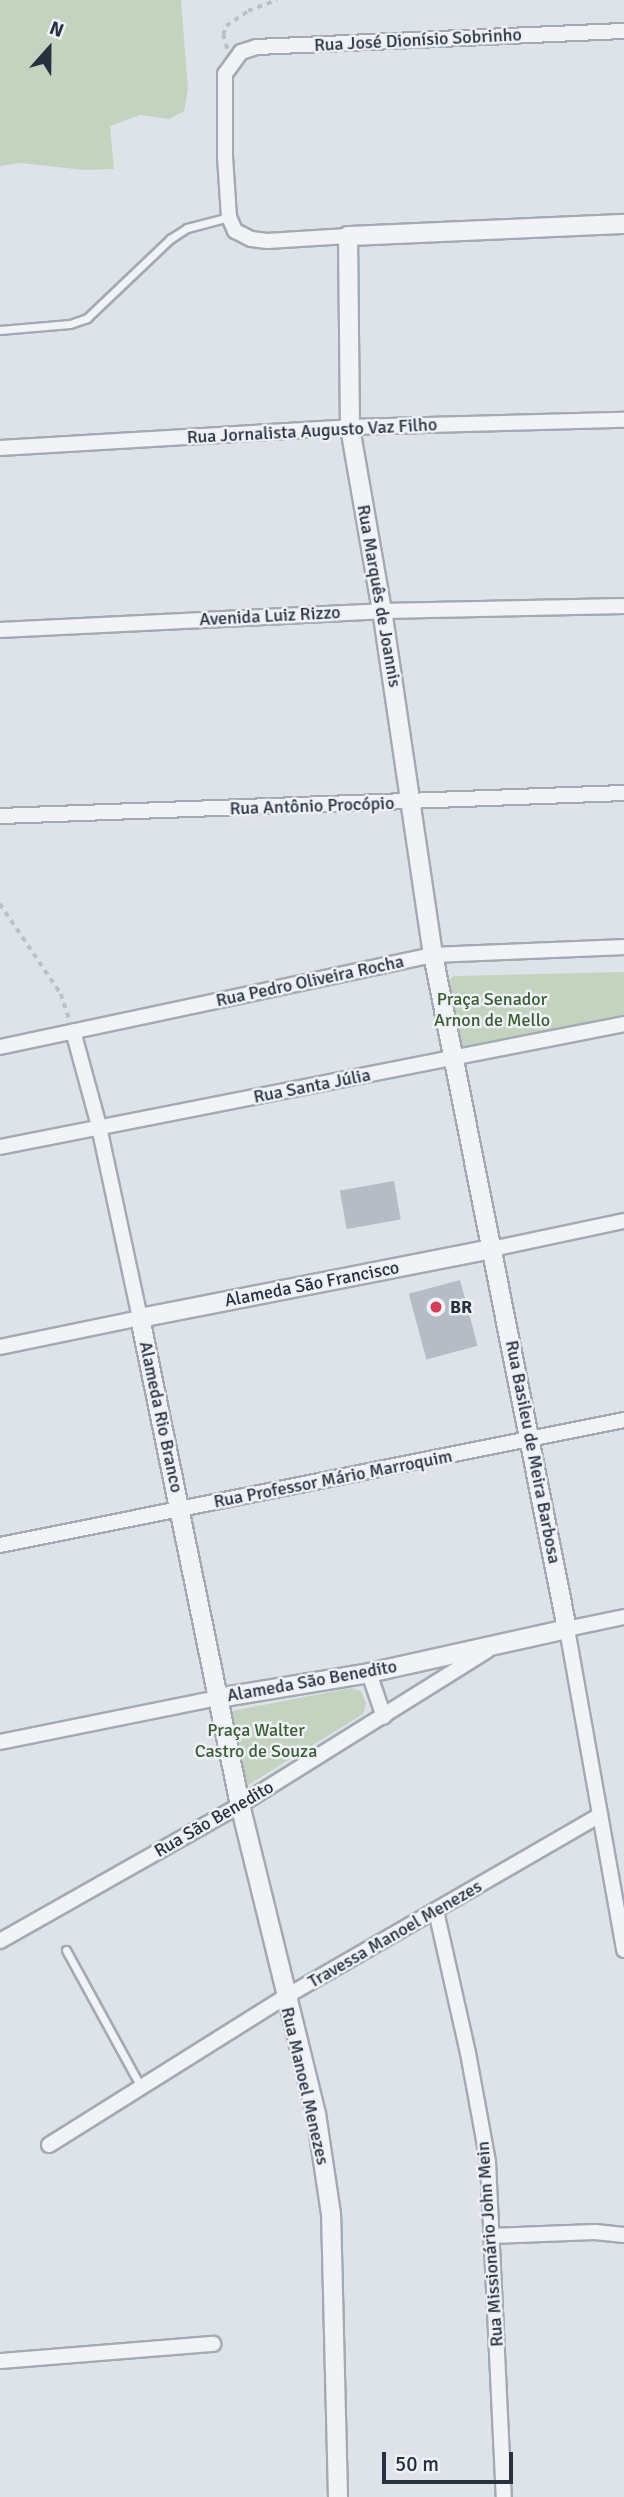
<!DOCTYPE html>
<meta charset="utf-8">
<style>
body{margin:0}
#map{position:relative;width:624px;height:2497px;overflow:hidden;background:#dee3e9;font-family:Signika,sans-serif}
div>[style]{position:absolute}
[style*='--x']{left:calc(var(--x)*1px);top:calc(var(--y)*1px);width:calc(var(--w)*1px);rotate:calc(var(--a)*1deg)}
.green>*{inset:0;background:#c4d3bf}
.building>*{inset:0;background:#b5bcc6;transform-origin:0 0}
.path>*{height:3.5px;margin-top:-1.75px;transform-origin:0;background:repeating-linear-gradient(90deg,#bcc1c7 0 5px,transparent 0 10px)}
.roads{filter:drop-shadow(2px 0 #a3aab3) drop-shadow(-2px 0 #a3aab3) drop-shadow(0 2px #a3aab3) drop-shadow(0 -2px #a3aab3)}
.service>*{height:7px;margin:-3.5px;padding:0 3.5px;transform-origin:3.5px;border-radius:3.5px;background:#f1f3f7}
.minor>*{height:14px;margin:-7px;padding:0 7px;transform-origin:7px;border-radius:7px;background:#f1f3f7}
.tertiary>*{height:18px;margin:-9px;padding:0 9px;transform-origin:9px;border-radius:9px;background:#f1f3f7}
.dots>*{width:19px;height:19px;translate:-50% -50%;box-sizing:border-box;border:4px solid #eef1f6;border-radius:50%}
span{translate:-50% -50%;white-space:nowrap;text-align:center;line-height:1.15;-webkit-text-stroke:5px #eef1f6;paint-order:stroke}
.street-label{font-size:18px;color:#273140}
.park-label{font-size:18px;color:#3c5d33}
.poi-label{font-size:18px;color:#273140;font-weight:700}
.left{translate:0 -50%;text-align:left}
.north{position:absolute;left:14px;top:14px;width:70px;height:70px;-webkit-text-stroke:5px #eef1f6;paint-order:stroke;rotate:21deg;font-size:19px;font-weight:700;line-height:28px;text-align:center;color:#273140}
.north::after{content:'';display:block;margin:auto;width:24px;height:32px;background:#273140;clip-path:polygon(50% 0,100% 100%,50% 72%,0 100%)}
.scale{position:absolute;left:382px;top:2452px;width:131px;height:32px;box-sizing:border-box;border:4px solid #273140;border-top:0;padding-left:9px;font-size:21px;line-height:24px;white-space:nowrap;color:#273140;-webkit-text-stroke:5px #eef1f6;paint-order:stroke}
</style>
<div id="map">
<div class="green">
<div style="clip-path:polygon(0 0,181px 0,188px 89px,184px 111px,169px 119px,140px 115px,110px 126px,114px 169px,84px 170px,21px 163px,0 166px)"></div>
<div style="clip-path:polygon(624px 972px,624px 1024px,470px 1052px,460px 1048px,446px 984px,453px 976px)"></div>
<div style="clip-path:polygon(351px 1688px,361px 1691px,366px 1703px,363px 1714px,240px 1790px,216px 1714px)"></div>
</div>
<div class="building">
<div style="left:394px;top:1181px;width:39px;height:55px;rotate:80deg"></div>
<div style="left:460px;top:1280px;width:68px;height:53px;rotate:75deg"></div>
</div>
<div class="path">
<div style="--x:227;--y:49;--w:15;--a:-106"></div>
<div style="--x:223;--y:35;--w:9;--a:-72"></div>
<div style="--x:226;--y:26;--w:27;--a:-34"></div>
<div style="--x:248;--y:11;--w:31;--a:-21"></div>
<div style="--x:0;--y:904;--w:109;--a:55.9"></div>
<div style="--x:61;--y:994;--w:25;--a:72"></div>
</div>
<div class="roads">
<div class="service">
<div style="--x:0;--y:330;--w:70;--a:-4.9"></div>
<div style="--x:70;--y:324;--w:18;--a:-19"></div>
<div style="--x:87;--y:318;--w:115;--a:-43.6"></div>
<div style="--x:170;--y:239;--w:20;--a:-33"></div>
<div style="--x:187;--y:228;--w:43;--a:-14.7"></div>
<div style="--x:66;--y:1950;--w:156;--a:61.3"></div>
</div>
<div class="minor">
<div style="--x:348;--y:236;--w:81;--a:176.5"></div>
<div style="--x:267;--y:241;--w:16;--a:-173"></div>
<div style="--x:251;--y:239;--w:18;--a:-153"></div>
<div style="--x:235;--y:231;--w:15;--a:-113"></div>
<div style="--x:229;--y:217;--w:61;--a:-93.8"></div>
<div style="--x:225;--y:156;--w:82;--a:-90"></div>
<div style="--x:225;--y:74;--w:27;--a:-54"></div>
<div style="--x:241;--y:52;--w:16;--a:-18"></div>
<div style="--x:256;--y:47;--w:368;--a:-2.5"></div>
<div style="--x:0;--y:448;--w:351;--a:-3.4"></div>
<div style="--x:350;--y:427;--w:274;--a:-1.5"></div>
<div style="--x:0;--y:630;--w:382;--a:-2.8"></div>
<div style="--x:382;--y:611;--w:242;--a:-1.2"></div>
<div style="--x:0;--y:816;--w:624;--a:-2.11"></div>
<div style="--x:0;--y:1047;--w:443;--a:-12"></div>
<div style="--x:433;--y:955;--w:191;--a:-2.4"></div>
<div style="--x:0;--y:1147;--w:636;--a:-11.15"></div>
<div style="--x:492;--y:1249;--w:135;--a:-12"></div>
<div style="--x:0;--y:1347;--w:143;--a:-11.7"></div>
<div style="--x:140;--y:1318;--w:196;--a:-102.1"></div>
<div style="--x:99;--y:1126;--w:98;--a:-105.3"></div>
<div style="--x:0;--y:1545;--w:636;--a:-11.33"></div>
<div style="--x:624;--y:1617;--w:58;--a:168.1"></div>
<div style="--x:567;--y:1629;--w:326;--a:79.9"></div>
<div style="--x:369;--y:1673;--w:46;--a:71.2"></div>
<div style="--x:0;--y:1742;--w:222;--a:-11.4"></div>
<div style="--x:436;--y:1911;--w:146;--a:77.3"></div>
<div style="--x:468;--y:2053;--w:111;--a:79.6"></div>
<div style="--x:488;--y:2162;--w:335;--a:87.3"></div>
<div style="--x:0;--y:1941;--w:276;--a:-29.5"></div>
<div style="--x:240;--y:1805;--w:292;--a:-32"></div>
<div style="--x:49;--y:2145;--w:279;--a:-32.1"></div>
<div style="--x:285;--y:1997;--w:364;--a:-30"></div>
<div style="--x:491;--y:2236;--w:104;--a:-2.2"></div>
<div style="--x:595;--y:2232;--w:29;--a:6"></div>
<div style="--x:0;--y:2361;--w:214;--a:-4.6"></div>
</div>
<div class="tertiary">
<div style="--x:218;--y:1698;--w:153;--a:-9.4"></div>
<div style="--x:369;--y:1673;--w:203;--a:-12.5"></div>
<div style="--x:567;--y:1629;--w:687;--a:-101.24"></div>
<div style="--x:433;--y:955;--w:348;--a:-98.4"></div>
<div style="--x:382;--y:611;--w:187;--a:-99.9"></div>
<div style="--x:350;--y:427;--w:191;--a:-90.6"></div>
<div style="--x:348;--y:236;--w:276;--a:-2.5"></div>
<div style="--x:338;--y:2497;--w:283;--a:-91.4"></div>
<div style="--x:331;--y:2214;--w:101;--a:-98.5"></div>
<div style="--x:316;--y:2114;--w:318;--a:-103.8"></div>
<div style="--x:240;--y:1805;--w:497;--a:-101.6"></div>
<div style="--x:140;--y:1318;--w:359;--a:-11.1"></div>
</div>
</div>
<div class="dots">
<div style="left:436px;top:1307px;background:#d43d56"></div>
</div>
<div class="street-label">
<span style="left:418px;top:40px;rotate:-3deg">Rua José Dionísio Sobrinho</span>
<span style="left:312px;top:431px;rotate:-3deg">Rua Jornalista Augusto Vaz Filho</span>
<span style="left:379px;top:596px;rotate:80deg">Rua Marquês de Joannis</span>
<span style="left:270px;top:616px;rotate:-3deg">Avenida Luiz Rizzo</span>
<span style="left:312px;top:806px;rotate:-2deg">Rua Antônio Procópio</span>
<span style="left:310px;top:981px;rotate:-12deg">Rua Pedro Oliveira Rocha</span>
<span style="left:312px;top:1086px;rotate:-11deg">Rua Santa Júlia</span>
<span style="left:312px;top:1284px;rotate:-11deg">Alameda São Francisco</span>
<span style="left:161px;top:1417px;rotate:78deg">Alameda Rio Branco</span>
<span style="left:533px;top:1452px;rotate:79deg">Rua Basileu de Meira Barbosa</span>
<span style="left:333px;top:1479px;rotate:-11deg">Rua Professor Mário Marroquim</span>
<span style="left:312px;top:1681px;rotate:-10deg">Alameda São Benedito</span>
<span style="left:214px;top:1819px;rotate:-30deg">Rua São Benedito</span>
<span style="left:395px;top:1934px;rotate:-30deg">Travessa Manoel Menezes</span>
<span style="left:305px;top:2086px;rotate:77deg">Rua Manoel Menezes</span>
<span style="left:490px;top:2244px;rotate:-94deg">Rua Missionário John Mein</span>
</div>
<div class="park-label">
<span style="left:492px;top:1010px">Praça Senador<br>Arnon de Mello</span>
<span style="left:256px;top:1741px">Praça Walter<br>Castro de Souza</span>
</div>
<div class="poi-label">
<span class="left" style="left:450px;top:1307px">BR</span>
</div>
<div class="north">N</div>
<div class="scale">50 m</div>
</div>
